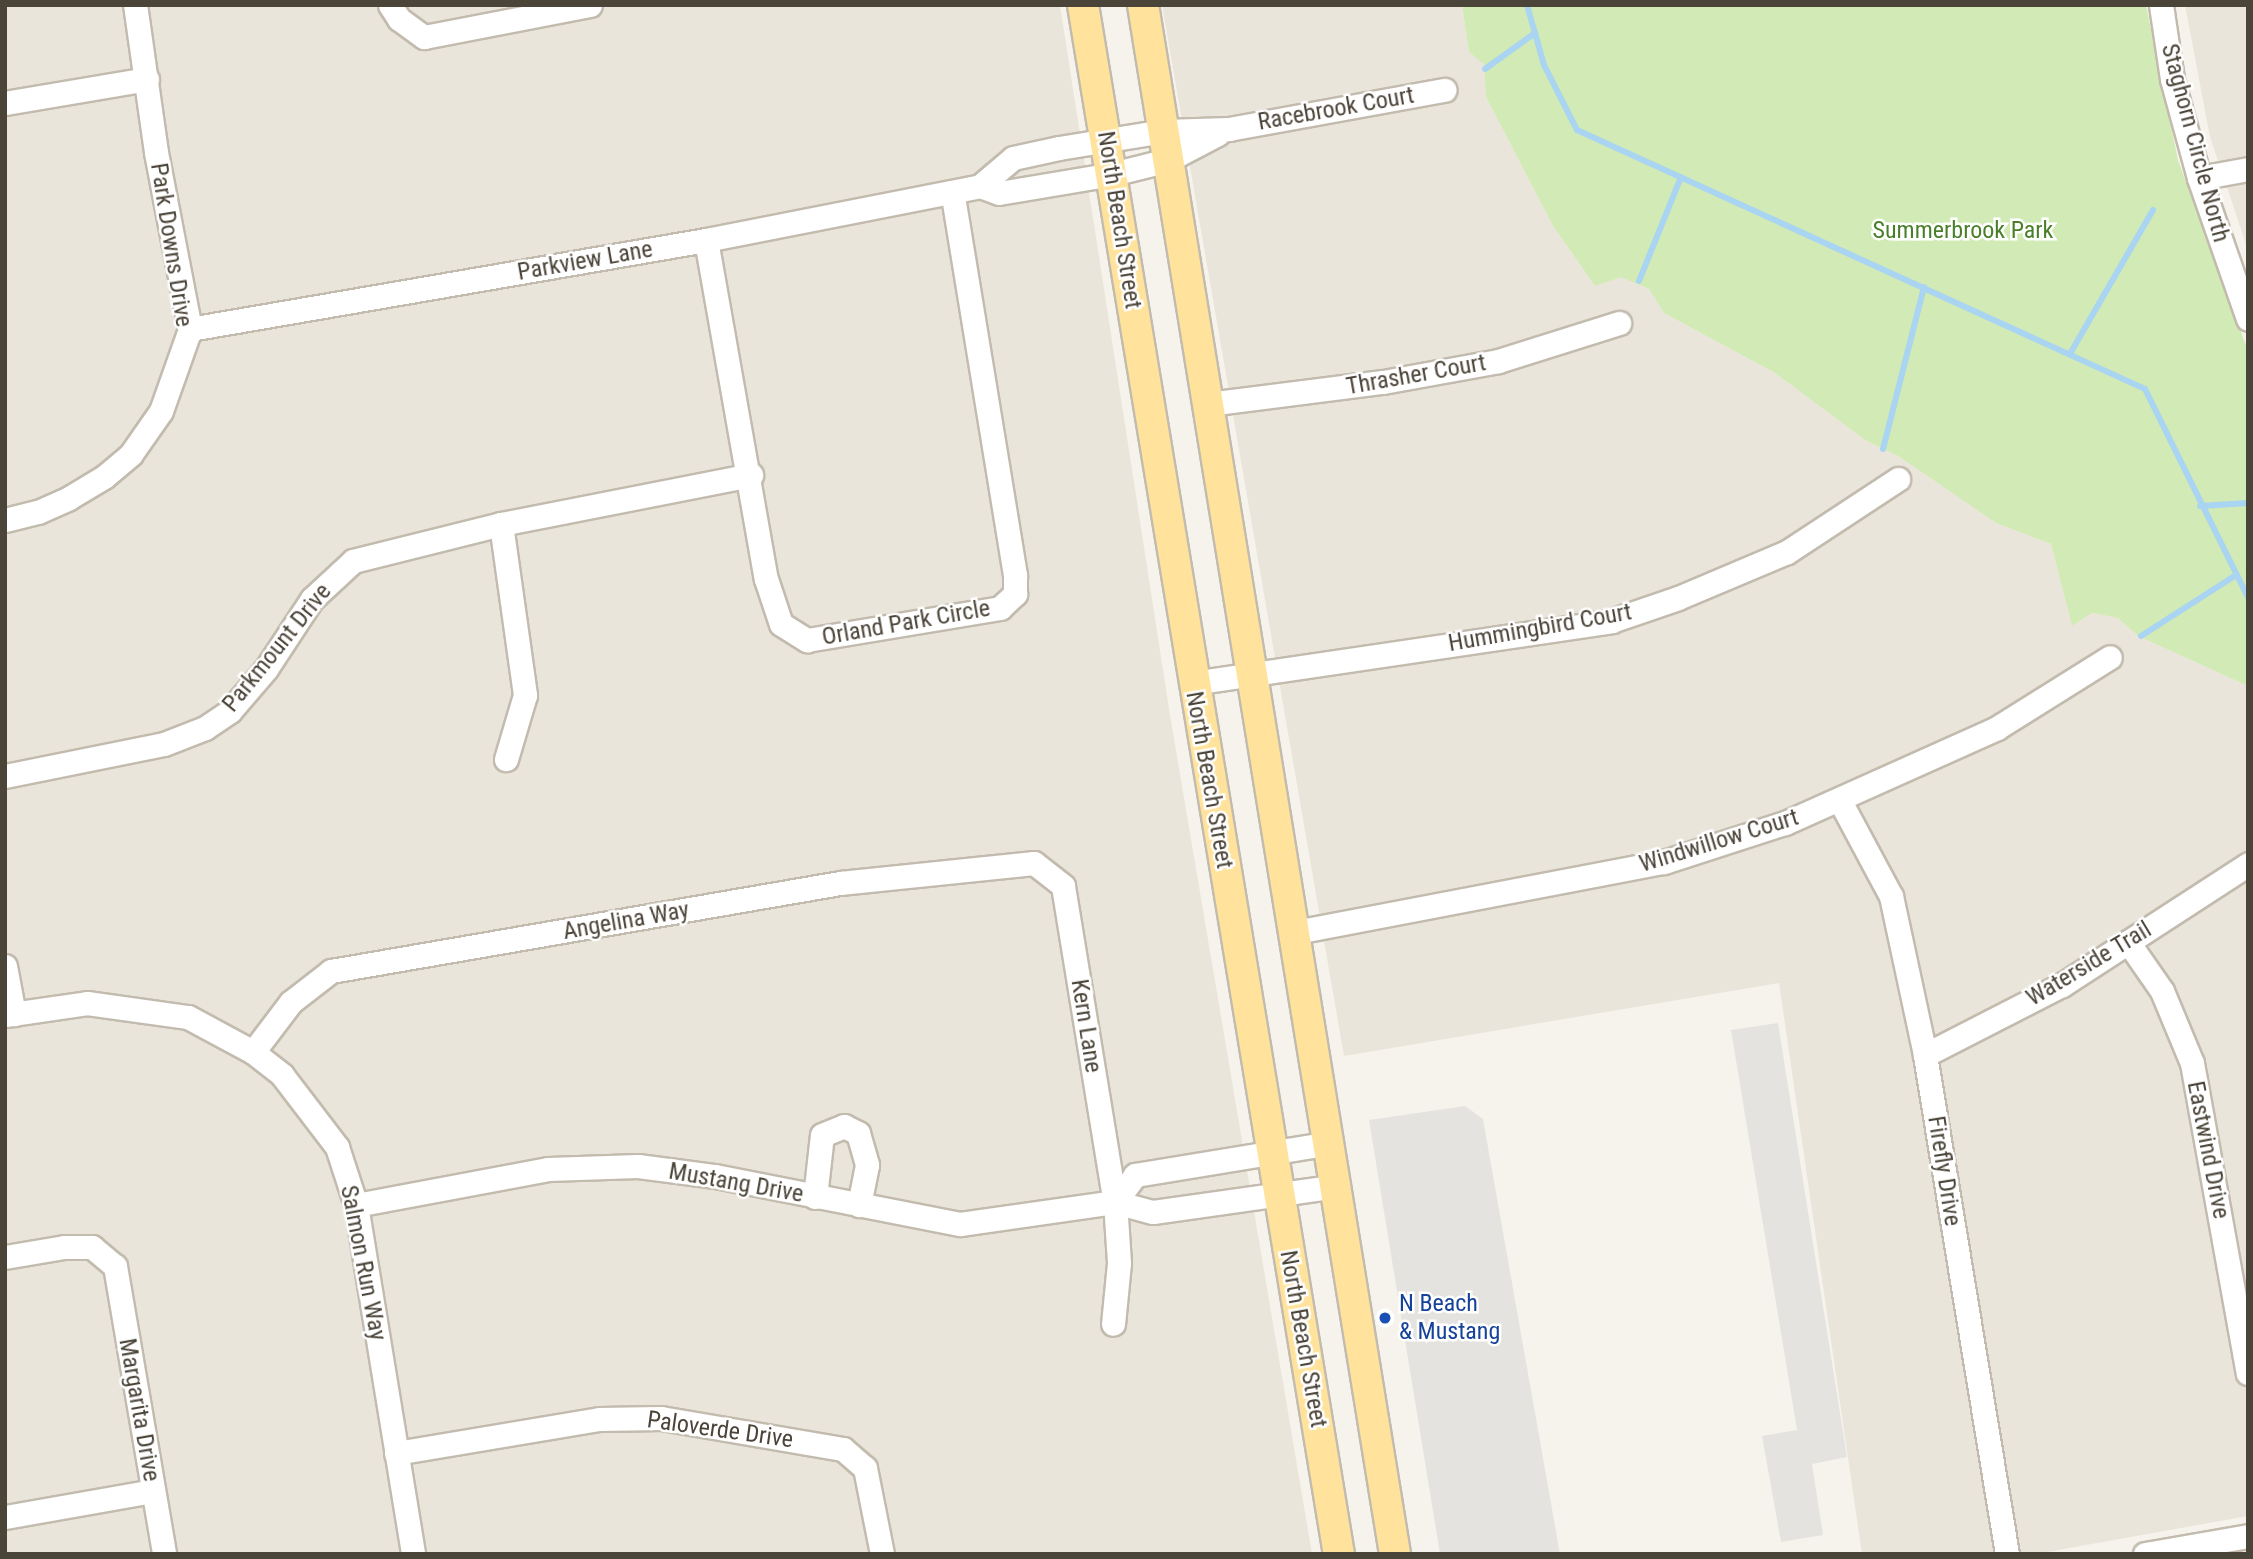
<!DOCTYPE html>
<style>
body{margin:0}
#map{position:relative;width:2253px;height:1559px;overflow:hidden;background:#f6f3ec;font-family:"Roboto Condensed",sans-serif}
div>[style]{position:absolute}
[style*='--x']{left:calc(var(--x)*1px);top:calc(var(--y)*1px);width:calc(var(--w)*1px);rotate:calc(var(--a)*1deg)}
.residential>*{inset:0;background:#eae5da}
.green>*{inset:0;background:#d2eab5}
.parking>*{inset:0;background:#e5e3e0}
.stream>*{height:6px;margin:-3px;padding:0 3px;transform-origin:3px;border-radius:3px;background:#a9d4f2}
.roads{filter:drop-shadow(2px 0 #c2bbae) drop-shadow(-2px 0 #c2bbae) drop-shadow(0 2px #c2bbae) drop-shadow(0 -2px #c2bbae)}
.minor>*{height:23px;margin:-11.5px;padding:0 11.5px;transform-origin:11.5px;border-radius:11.5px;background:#fff}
.major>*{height:30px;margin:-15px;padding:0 15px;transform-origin:15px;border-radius:15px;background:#ffe39c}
.dots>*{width:19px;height:19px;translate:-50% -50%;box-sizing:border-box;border:4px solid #fff;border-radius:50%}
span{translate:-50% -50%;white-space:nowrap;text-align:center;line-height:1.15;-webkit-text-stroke:5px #fff;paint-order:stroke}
.street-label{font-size:24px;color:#4b4439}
.park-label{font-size:24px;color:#4a7f2a}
.transit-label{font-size:24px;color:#164399}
.left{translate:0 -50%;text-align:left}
.frame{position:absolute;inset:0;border:7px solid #4b4439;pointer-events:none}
</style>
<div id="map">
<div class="residential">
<div style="clip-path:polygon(5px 5px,1060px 5px,1170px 715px,1312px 1554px,5px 1554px)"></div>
<div style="clip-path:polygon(1162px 5px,1462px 5px,1469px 52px,1484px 63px,1486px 97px,1553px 226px,1595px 286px,1621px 276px,1649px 289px,1664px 313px,1775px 373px,1865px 440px,1898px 456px,1996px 523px,2051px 544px,2072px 626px,2092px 613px,2118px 618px,2138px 636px,2248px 686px,2248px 1516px,2036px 1554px,1862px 1554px,1779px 983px,1344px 1056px)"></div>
<div style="clip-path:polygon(2185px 5px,2248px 5px,2248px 250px,2210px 137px)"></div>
</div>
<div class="green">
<div style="clip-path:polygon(1462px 5px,2146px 5px,2178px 160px,2248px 351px,2248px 686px,2138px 636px,2118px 618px,2092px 613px,2072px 626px,2051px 544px,1996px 523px,1898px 456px,1865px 440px,1775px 373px,1664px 313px,1649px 289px,1621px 277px,1595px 286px,1553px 226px,1486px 97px,1484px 64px,1469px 52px)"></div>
</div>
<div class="parking">
<div style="clip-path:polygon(1778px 1023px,1847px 1457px,1812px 1464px,1823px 1535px,1781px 1542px,1762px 1436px,1797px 1430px,1731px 1030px)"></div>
<div style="clip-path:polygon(1465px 1106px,1483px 1119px,1560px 1554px,1440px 1554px,1369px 1120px)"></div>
</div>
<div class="stream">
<div style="--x:1527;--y:5;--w:62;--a:74.2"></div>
<div style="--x:1544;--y:65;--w:73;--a:63.1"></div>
<div style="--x:1577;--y:130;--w:624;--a:24.51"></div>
<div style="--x:2145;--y:389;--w:232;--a:63.7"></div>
<div style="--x:1485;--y:69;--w:62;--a:-35.8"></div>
<div style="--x:1639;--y:281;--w:112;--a:-68"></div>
<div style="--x:2071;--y:352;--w:164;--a:-60"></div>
<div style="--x:1883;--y:449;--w:167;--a:-75.8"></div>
<div style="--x:2200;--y:506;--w:48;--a:-3.6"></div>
<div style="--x:2141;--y:636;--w:113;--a:-32.7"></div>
</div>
<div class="roads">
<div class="minor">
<div style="--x:390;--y:5;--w:17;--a:57"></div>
<div style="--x:399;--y:19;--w:31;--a:36"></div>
<div style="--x:424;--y:37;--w:169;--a:-10.9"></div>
<div style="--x:2161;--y:5;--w:75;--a:81.5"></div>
<div style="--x:2172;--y:79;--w:103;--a:74.7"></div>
<div style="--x:2199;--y:178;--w:149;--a:70.8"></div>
<div style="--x:5;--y:103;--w:144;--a:-9.6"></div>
<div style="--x:2199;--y:178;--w:50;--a:-10.4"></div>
<div style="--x:980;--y:186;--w:20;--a:20"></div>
<div style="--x:999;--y:193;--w:115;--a:-9.5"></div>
<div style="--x:1112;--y:174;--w:58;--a:-14"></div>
<div style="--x:1168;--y:160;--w:56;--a:-27.5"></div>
<div style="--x:706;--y:240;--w:344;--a:80"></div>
<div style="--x:766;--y:579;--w:47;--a:71.6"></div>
<div style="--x:781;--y:624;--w:31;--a:32"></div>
<div style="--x:807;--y:640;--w:196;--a:-9.4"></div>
<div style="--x:1000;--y:608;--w:21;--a:-43"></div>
<div style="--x:1015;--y:594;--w:19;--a:-90"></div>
<div style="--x:1015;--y:575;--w:388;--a:-99.3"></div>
<div style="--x:190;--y:329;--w:524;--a:-9.79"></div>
<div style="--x:706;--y:240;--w:279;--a:-11.1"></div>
<div style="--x:980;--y:186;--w:43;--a:-40.3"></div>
<div style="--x:1013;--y:158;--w:47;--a:-12.3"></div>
<div style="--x:1059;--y:148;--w:105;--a:-9.3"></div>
<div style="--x:1163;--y:131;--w:66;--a:-1.7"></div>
<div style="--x:1229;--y:129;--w:219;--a:-10.3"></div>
<div style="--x:1208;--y:404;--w:176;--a:-7.2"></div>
<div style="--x:1383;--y:382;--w:117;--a:-10.3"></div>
<div style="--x:1498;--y:361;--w:127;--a:-17.4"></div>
<div style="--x:5;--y:520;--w:34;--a:-14"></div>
<div style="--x:38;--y:512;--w:34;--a:-24"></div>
<div style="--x:69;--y:498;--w:41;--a:-31"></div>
<div style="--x:104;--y:477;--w:35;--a:-40"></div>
<div style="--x:131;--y:454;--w:52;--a:-55.1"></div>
<div style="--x:161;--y:411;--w:87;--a:-70.5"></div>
<div style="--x:190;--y:329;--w:180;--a:-100.9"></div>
<div style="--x:156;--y:152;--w:148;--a:-98.1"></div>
<div style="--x:501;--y:524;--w:173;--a:82"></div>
<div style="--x:525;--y:695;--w:67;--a:106.5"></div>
<div style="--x:1193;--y:683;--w:423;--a:-8.4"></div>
<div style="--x:1611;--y:621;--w:71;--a:-18.9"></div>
<div style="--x:1678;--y:598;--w:118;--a:-22.9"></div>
<div style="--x:1787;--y:552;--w:133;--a:-33.3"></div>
<div style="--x:5;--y:776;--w:162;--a:-11.4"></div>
<div style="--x:164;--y:744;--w:44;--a:-21.3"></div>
<div style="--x:205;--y:728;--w:30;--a:-34"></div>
<div style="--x:230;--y:711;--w:55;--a:-49.4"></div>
<div style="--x:266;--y:669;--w:84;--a:-56.7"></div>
<div style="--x:312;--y:599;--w:56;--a:-42.8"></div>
<div style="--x:353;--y:561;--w:153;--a:-14"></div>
<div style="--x:501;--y:524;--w:255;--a:-11.1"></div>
<div style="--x:1840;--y:801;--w:108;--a:61.8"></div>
<div style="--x:1891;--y:896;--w:163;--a:77.9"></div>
<div style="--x:1925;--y:1055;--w:506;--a:80.67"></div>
<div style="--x:1296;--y:932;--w:375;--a:-10.8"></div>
<div style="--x:1664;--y:862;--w:127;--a:-17.9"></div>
<div style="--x:1785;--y:823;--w:232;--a:-24.1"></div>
<div style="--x:1997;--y:728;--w:133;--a:-32.1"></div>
<div style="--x:2128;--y:942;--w:60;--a:55.2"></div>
<div style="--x:2162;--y:991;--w:78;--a:67.4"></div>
<div style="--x:2192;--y:1063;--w:315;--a:79.8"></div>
<div style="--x:5;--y:966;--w:49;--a:79.4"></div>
<div style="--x:5;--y:1015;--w:83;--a:-8.3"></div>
<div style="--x:87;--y:1003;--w:102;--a:7.9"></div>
<div style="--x:188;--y:1017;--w:74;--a:28.3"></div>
<div style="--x:253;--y:1052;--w:37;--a:38"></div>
<div style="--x:282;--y:1075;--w:91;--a:52.6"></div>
<div style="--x:337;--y:1147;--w:61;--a:71.9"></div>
<div style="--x:356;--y:1205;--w:354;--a:80.7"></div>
<div style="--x:253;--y:1052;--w:63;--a:-52.8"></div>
<div style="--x:291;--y:1002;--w:51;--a:-37.8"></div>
<div style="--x:331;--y:971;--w:517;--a:-9.81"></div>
<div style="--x:840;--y:883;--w:195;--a:-5.9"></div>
<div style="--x:1034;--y:863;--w:37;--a:38"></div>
<div style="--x:1063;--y:886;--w:320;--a:80.7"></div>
<div style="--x:1115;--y:1202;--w:61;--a:86.2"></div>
<div style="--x:1119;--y:1263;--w:61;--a:95.6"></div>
<div style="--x:1925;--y:1055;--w:154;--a:-27.1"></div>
<div style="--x:2062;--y:985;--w:222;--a:-33"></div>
<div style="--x:815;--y:1197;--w:62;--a:-83.6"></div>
<div style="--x:822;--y:1135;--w:24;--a:-22"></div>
<div style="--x:844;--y:1126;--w:16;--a:27"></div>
<div style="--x:858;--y:1133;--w:33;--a:74"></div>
<div style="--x:867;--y:1165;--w:41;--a:101.3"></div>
<div style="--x:1115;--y:1202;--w:34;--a:-53"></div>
<div style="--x:1135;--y:1175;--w:198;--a:-9.3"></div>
<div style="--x:356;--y:1205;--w:195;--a:-10.6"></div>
<div style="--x:548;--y:1169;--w:90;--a:-1.9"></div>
<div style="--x:638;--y:1166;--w:78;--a:7.4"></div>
<div style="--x:715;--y:1176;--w:250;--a:11.1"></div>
<div style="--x:960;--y:1224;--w:157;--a:-8.1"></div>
<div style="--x:1115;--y:1202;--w:39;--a:15"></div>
<div style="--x:1153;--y:1212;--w:187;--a:-8"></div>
<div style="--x:5;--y:1257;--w:60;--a:-9.6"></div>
<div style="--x:64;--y:1247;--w:28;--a:0"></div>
<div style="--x:92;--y:1247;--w:30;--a:40"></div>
<div style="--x:115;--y:1266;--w:292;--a:80.3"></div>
<div style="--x:396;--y:1453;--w:206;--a:-9.5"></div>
<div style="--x:599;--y:1419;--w:62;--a:-0.9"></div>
<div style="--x:661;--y:1418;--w:185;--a:9.7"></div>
<div style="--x:843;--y:1449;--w:29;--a:41"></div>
<div style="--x:865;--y:1468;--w:88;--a:78.8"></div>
<div style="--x:5;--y:1517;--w:150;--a:-10"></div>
<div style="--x:2145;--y:1554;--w:105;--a:-9.9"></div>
</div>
<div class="major">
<div style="--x:1083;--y:5;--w:1570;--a:80.62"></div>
<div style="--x:1143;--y:5;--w:1569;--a:80.76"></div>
</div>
</div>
<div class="dots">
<div style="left:1385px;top:1318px;background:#1a4fb4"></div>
</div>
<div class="street-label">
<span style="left:1336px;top:109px;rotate:-10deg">Racebrook Court</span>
<span style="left:2195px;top:143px;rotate:75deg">Staghorn Circle North</span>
<span style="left:1119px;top:220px;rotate:81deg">North Beach Street</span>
<span style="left:171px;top:245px;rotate:81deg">Park Downs Drive</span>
<span style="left:585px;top:261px;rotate:-10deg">Parkview Lane</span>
<span style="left:1416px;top:375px;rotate:-10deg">Thrasher Court</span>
<span style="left:906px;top:623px;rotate:-10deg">Orland Park Circle</span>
<span style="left:1540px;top:628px;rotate:-10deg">Hummingbird Court</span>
<span style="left:277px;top:648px;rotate:-51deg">Parkmount Drive</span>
<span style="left:1209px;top:780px;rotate:80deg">North Beach Street</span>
<span style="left:1719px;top:841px;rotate:-17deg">Windwillow Court</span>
<span style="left:626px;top:921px;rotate:-10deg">Angelina Way</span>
<span style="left:2089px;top:964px;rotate:-31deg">Waterside Trail</span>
<span style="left:1086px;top:1026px;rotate:81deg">Kern Lane</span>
<span style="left:2208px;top:1150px;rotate:79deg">Eastwind Drive</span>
<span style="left:1944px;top:1171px;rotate:81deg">Firefly Drive</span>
<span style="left:736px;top:1183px;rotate:10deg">Mustang Drive</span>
<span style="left:363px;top:1263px;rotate:79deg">Salmon Run Way</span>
<span style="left:1303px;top:1339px;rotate:80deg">North Beach Street</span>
<span style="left:139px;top:1410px;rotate:80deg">Margarita Drive</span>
<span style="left:720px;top:1430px;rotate:8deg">Paloverde Drive</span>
</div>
<div class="park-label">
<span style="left:1963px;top:231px">Summerbrook Park</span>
</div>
<div class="transit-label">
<span class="left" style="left:1399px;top:1318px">N Beach<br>&amp; Mustang</span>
</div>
<div class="frame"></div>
</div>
